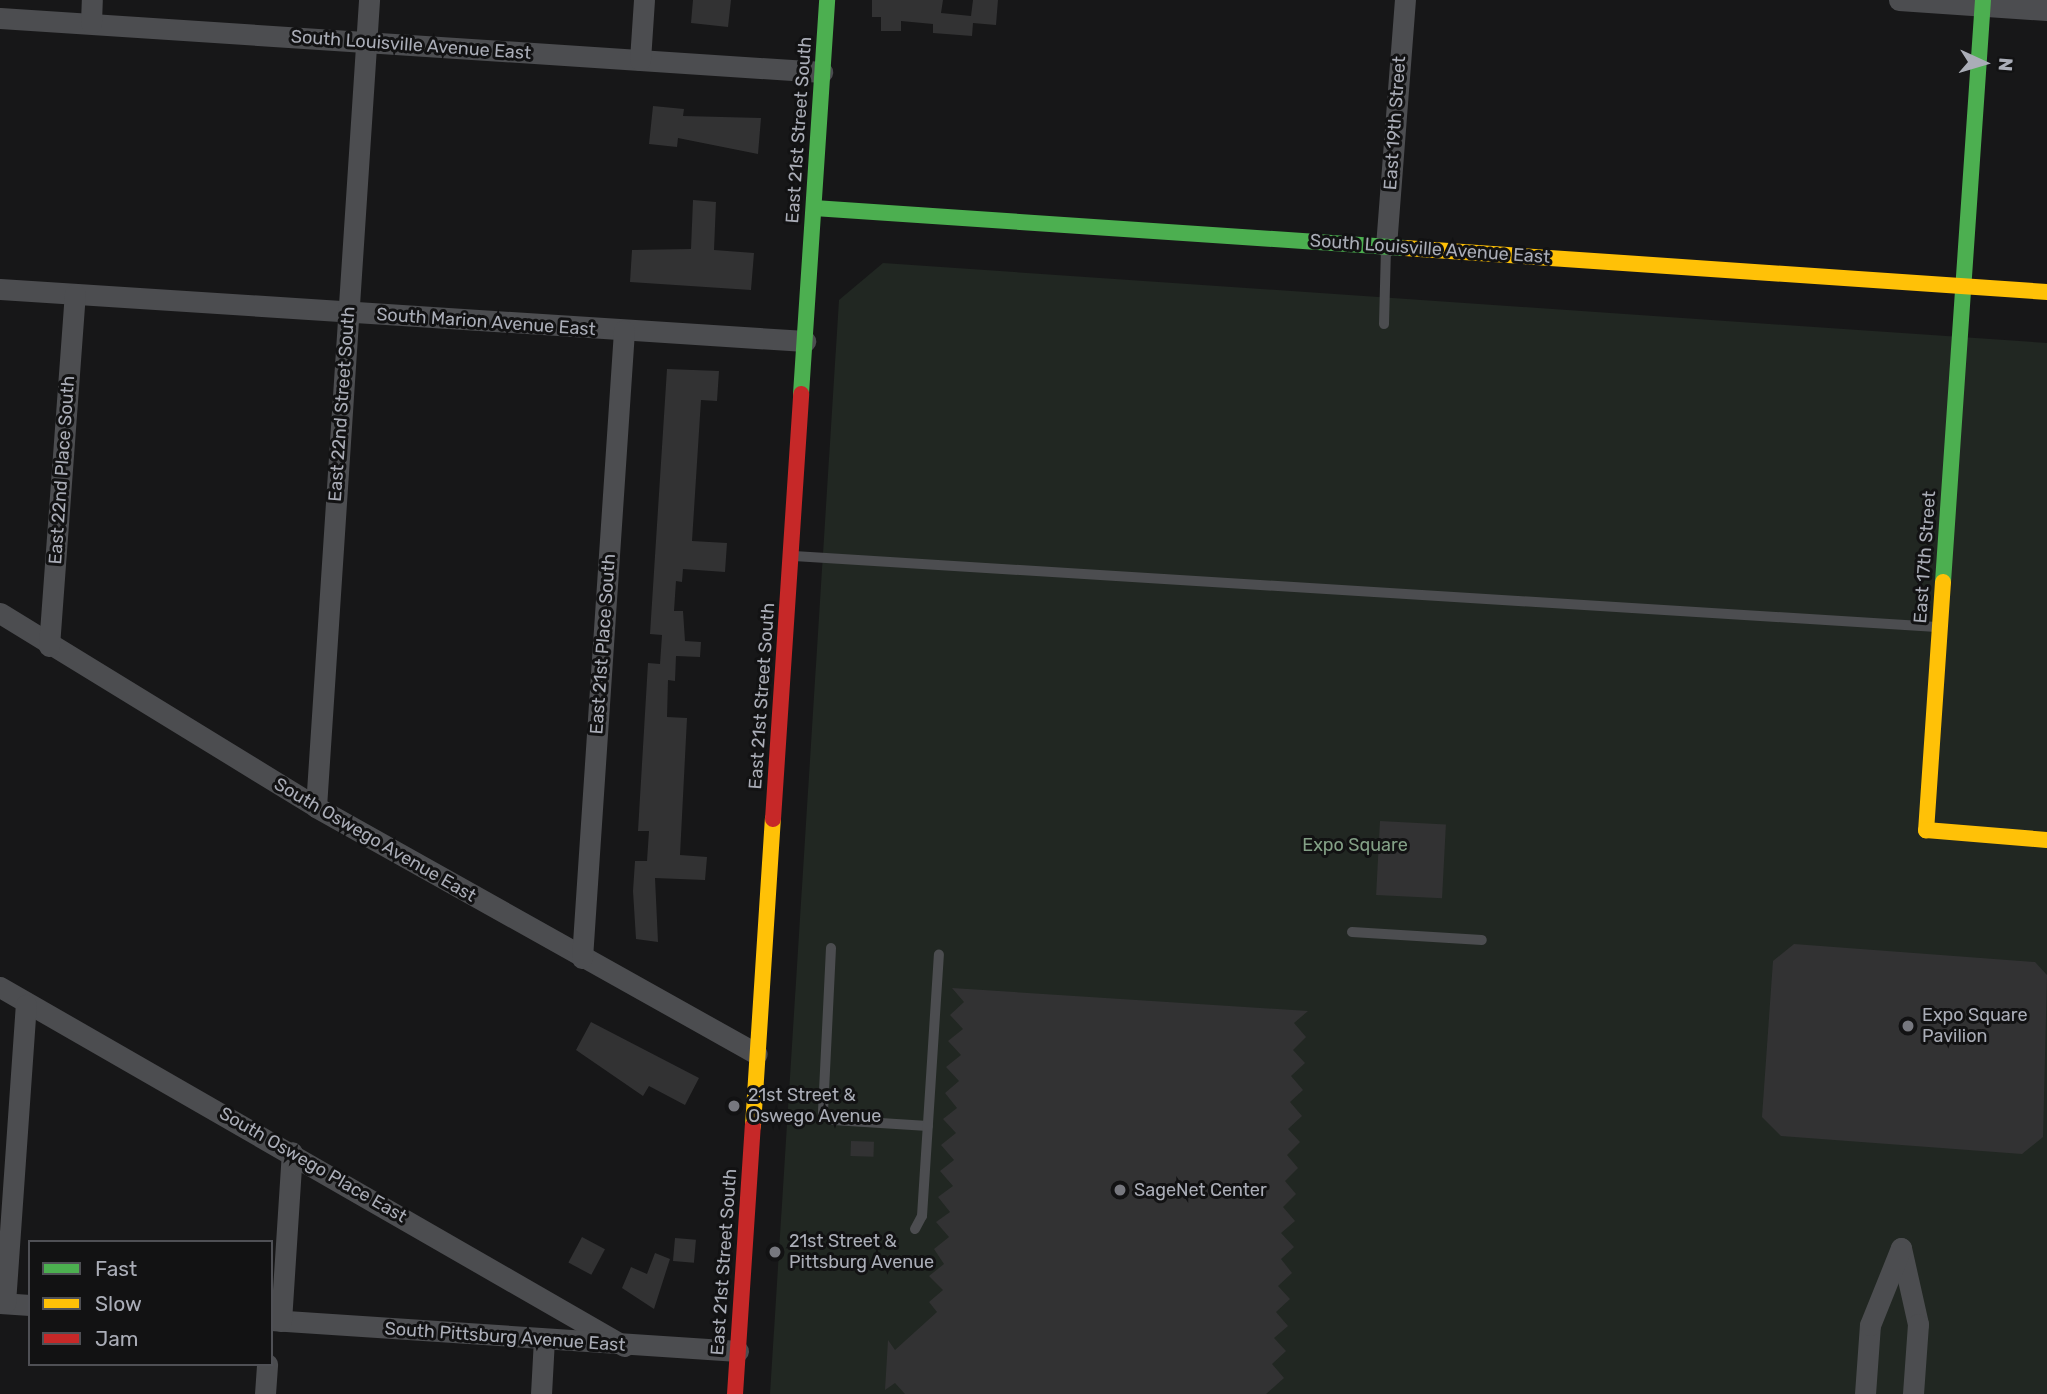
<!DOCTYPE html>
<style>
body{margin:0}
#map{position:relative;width:2047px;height:1394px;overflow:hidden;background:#171718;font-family:Rubik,sans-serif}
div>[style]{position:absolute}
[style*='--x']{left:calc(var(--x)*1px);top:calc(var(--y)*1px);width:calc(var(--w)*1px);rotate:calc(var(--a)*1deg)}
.green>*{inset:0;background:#212722}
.building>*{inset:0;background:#323233;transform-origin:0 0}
.lane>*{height:10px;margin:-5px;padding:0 5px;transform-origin:5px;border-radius:5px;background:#4c4d50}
.street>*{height:21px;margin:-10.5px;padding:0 10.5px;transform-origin:10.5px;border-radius:10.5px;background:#4c4d50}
.fast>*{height:16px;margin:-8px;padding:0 8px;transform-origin:8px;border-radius:8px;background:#4caf50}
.slow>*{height:16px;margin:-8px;padding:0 8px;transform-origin:8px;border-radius:8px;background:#ffc107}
.jam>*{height:16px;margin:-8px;padding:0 8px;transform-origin:8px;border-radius:8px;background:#c62828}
.dots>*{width:19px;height:19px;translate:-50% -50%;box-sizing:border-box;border:4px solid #121213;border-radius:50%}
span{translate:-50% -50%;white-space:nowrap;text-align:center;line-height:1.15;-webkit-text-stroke:6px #121213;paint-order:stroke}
.street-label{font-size:18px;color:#aaadb7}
.park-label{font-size:18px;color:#83a086}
.poi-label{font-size:18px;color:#aaadb7}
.left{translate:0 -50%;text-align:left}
.legend{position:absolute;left:28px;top:1240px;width:245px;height:126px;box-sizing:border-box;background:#121213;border:2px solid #4f5055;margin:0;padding:9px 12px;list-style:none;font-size:21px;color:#aaadb7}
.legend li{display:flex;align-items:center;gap:14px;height:35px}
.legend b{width:35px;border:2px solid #4f5055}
.north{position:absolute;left:1949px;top:28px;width:70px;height:70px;-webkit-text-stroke:5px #121213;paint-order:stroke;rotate:94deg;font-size:19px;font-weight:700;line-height:28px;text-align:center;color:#aaadb7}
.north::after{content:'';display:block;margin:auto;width:24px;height:32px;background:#aaadb7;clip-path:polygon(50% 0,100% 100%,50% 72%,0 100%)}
</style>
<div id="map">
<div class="green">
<div style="clip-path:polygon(883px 263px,2047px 343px,2047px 1394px,770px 1394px,839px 300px)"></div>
</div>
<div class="building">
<div style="clip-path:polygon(693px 0,731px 0,728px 27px,691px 23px)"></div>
<div style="clip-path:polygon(872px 0,943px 0,941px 13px,971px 16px,973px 0,998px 0,996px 25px,973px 23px,972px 36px,933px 33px,933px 24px,901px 21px,901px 31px,881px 31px,881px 17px,872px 17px)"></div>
<div style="clip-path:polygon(653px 106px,684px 109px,683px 116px,761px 118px,758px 154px,678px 138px,677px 147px,649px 144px)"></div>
<div style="clip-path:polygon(693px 200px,716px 202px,714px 250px,754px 253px,751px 290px,630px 282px,632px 250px,691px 249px)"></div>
<div style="clip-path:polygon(667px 369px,719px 371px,717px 401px,701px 400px,692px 541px,727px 543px,725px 572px,683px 569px,682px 582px,676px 581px,674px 611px,683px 611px,685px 641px,701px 642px,700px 657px,676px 656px,675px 681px,668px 680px,667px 717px,687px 718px,680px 855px,707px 857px,705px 880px,655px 878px,658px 942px,636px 939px,633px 891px,635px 861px,647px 861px,649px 831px,638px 831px,648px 663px,660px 664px,662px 635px,650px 634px)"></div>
<div style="left:1380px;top:821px;width:66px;height:74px;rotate:3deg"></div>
<div style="clip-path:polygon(1794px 944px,2035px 962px,2047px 975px,2043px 1137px,2022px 1154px,1781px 1136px,1762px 1117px,1773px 961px)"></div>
<div style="clip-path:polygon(952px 988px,1308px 1011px,1294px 1023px,1306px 1037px,1293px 1050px,1305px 1063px,1291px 1076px,1303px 1090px,1290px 1102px,1302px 1116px,1288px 1129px,1300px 1142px,1287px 1155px,1298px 1168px,1285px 1181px,1296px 1194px,1283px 1207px,1295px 1221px,1281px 1233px,1294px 1247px,1281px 1259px,1292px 1273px,1278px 1286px,1290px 1299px,1276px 1312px,1288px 1326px,1274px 1338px,1286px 1351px,1272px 1364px,1284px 1378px,1266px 1394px,905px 1394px,895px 1383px,885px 1390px,888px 1340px,895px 1350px,937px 1312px,929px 1302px,943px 1290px,929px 1276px,944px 1264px,934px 1249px,949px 1237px,936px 1222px,950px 1212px,938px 1197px,953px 1186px,940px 1171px,954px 1160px,941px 1145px,956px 1133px,943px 1119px,957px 1108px,945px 1093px,959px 1081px,946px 1067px,961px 1055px,948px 1041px,963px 1029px,950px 1015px,964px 1002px)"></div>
<div style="clip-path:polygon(591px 1022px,699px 1078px,685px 1105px,649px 1086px,643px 1096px,576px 1050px)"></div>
<div style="left:851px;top:1141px;width:23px;height:15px;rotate:2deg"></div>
<div style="left:582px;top:1237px;width:26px;height:29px;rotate:28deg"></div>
<div style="left:675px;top:1238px;width:21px;height:23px;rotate:5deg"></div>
<div style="clip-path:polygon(655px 1253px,670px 1259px,654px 1309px,622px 1288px,631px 1267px,647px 1274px)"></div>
</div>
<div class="lane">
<div style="--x:1384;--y:324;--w:74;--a:-88.5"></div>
<div style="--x:794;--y:556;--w:1145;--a:3.55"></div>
<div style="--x:1352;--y:932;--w:130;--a:3.5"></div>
<div style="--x:831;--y:948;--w:165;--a:92.8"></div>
<div style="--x:823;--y:1113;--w:12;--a:35"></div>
<div style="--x:833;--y:1120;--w:95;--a:3.6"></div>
<div style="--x:915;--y:1229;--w:15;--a:-62"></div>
<div style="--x:922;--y:1216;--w:262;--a:-86.3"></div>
</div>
<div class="street">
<div style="--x:1899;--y:0;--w:148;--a:3.9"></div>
<div style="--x:0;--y:18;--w:824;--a:3.76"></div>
<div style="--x:91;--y:23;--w:23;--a:-88"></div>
<div style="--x:640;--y:60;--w:60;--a:-86.2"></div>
<div style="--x:1386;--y:246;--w:247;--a:-85.6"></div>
<div style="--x:0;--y:289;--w:807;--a:3.7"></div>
<div style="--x:0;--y:613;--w:371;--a:31.5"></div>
<div style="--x:316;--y:807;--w:505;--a:29.25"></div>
<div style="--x:49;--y:646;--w:353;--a:-85.8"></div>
<div style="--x:316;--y:807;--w:809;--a:-86.24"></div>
<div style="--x:582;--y:958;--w:629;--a:-86.17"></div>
<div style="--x:0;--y:987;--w:720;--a:29.91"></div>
<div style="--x:1901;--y:1248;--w:78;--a:77.4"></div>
<div style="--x:1918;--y:1324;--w:70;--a:94.1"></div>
<div style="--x:0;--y:1303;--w:30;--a:4"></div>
<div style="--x:5;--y:1303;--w:299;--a:-86"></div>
<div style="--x:271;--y:1320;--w:468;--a:3.8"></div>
<div style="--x:281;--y:1321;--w:169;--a:-86.3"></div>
<div style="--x:265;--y:1394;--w:30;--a:-86"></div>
<div style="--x:541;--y:1394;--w:55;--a:-86.9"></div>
<div style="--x:1865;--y:1394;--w:69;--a:-85.9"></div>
<div style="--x:1870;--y:1325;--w:83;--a:-68.1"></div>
</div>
<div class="fast">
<div style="--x:814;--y:208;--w:592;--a:3.87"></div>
<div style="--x:801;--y:394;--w:395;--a:-86.2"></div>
<div style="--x:1943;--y:582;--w:583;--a:-86.07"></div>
</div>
<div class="slow">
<div style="--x:1405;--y:248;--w:644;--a:3.92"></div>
<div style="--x:1943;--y:582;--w:249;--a:93.9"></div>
<div style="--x:1926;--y:830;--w:121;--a:4.7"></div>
<div style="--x:753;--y:1126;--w:308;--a:-86.3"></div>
</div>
<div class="jam">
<div style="--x:773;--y:819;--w:426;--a:-86.2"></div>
<div style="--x:735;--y:1394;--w:269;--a:-86.2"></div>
</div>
<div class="dots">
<div style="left:1908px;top:1026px;background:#77787f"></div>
<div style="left:734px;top:1106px;background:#77787f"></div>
<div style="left:1120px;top:1190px;background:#77787f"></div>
<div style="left:775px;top:1252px;background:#77787f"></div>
</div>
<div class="street-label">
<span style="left:411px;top:45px;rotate:4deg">South Louisville Avenue East</span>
<span style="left:1395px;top:123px;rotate:-86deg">East 19th Street</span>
<span style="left:799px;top:130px;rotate:-86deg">East 21st Street South</span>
<span style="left:1430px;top:249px;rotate:4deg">South Louisville Avenue East</span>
<span style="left:486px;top:322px;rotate:4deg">South Marion Avenue East</span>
<span style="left:342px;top:404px;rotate:-86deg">East 22nd Street South</span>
<span style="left:62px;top:470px;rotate:-86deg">East 22nd Place South</span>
<span style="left:1925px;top:557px;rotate:-86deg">East 17th Street</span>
<span style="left:603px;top:644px;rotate:-86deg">East 21st Place South</span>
<span style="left:762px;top:696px;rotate:-86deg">East 21st Street South</span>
<span style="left:375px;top:840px;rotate:30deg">South Oswego Avenue East</span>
<span style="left:313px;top:1165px;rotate:30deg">South Oswego Place East</span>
<span style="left:724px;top:1262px;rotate:-86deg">East 21st Street South</span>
<span style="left:505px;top:1337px;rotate:4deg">South Pittsburg Avenue East</span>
</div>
<div class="park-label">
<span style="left:1355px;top:845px">Expo Square</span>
</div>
<div class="poi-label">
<span class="left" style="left:1922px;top:1026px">Expo Square<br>Pavilion</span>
<span class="left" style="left:748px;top:1106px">21st Street &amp;<br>Oswego Avenue</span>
<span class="left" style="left:1134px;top:1190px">SageNet Center</span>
<span class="left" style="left:789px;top:1252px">21st Street &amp;<br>Pittsburg Avenue</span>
</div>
<ul class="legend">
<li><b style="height:9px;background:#4caf50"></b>Fast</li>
<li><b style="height:9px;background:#ffc107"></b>Slow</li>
<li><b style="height:9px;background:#c62828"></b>Jam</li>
</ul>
<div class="north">N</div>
</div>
